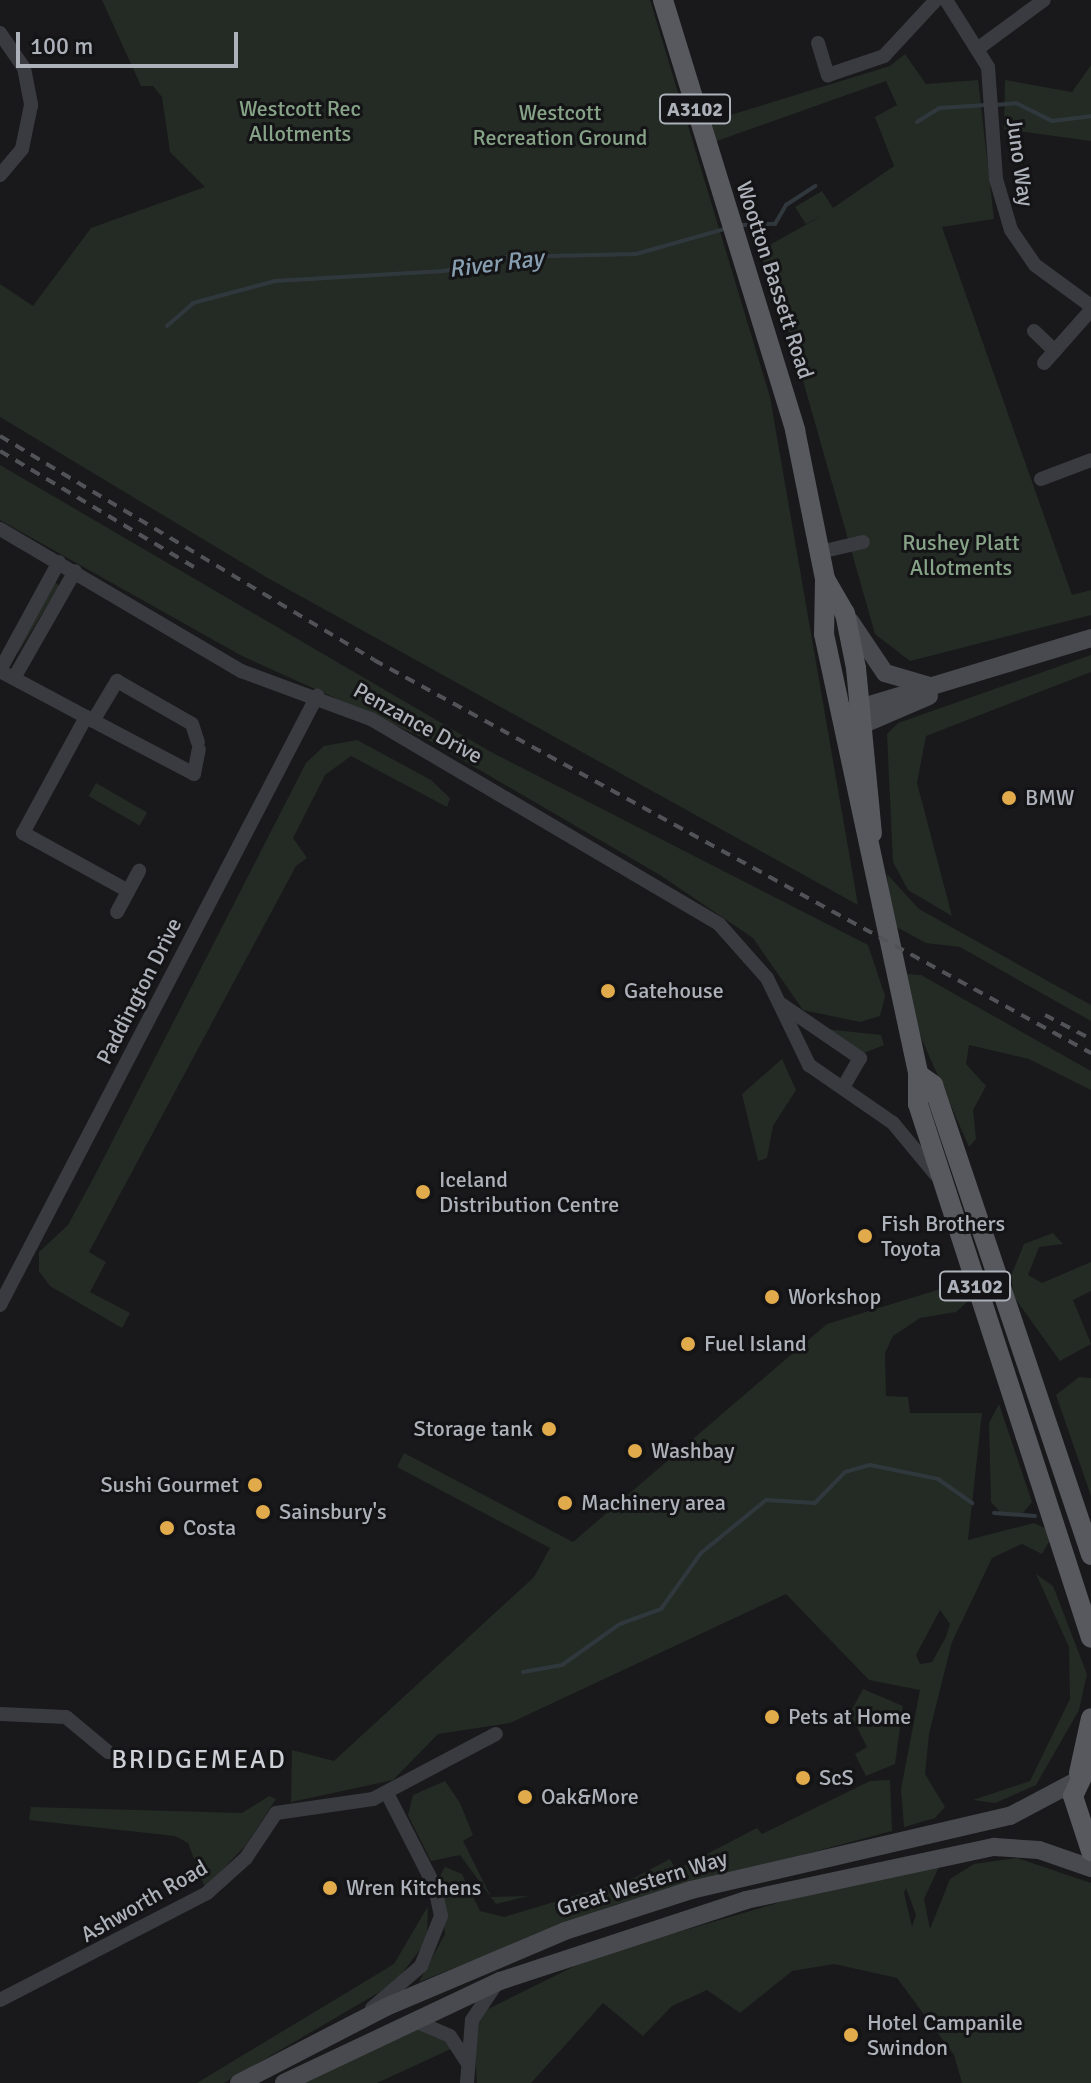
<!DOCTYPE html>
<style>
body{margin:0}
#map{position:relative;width:1091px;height:2083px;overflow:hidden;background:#19191b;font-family:Signika,sans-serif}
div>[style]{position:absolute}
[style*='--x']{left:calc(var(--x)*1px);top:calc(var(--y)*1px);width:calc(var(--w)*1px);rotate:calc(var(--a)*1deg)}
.green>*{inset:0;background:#232b24;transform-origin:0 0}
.stream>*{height:4px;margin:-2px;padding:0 2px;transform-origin:2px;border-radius:2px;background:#30383e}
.street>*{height:14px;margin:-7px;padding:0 7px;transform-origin:7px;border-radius:7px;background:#3a3b40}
.secondary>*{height:18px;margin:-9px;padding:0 9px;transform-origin:9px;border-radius:9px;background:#494a4f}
.primary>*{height:20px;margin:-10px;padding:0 10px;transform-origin:10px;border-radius:10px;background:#57595e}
.rail>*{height:4px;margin-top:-2px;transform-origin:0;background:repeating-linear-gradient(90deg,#525358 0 10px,transparent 0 18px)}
.dots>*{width:22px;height:22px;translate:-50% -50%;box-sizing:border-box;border:4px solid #141416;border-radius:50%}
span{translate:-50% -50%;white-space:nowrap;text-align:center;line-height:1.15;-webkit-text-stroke:6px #141416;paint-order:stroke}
.shield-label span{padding:2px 6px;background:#141416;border:2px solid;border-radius:6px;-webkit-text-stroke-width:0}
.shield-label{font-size:20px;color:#adb1b9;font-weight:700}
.park-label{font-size:22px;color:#86a287}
.street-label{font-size:22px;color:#adb1b9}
.poi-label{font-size:22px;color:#adb1b9}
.left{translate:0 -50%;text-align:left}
.right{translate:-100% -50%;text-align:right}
.water-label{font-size:24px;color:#879eb0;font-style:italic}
.quarter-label{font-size:26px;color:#cdd0d6;letter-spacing:2px}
.scale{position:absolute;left:16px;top:32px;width:222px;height:36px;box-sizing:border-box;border:4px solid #adb1b9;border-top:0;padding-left:10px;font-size:24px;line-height:28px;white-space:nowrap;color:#adb1b9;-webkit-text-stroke:6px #141416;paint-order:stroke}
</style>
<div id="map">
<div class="green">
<div style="clip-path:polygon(102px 0,650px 0,770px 397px,858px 905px,266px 577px,0 417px,0 284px,33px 306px,91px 228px,205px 187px,170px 152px,162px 97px,153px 86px,141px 86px)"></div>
<div style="clip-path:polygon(905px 54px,926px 84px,978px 80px,994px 219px,942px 227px,1072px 595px,1091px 590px,1091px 615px,910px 661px,875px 634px,773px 275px,757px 252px,825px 214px,806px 224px,795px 207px,822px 191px,833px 208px,894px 166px,875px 117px,897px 105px,886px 81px,714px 142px,711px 121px,890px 66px)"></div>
<div style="clip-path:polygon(1091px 65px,1091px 141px,1004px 129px,1005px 80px,1072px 92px)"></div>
<div style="clip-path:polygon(0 465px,491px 752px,868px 945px,885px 996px,880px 1016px,860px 1022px,803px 1010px,753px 938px,660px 875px,428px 740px,242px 656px,0 520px)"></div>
<div style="clip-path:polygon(55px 582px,59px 586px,18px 653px,17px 652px)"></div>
<div style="clip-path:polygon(1091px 655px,1091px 672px,926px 736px,917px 783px,952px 916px,908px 890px,893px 862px,887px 734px,898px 723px)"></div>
<div style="clip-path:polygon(357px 740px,431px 780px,450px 798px,447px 807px,351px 756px,325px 775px,293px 838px,307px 858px,296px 866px,89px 1252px,106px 1262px,90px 1292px,130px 1313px,122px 1328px,50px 1286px,39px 1271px,39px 1252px,68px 1225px,94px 1177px,306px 763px,324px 746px)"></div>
<div style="left:96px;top:783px;width:59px;height:15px;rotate:30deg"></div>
<div style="clip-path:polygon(887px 874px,919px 909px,1091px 1005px,1091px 1021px,960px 947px,926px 943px,891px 924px)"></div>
<div style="clip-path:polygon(906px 974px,921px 975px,1091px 1071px,1091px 1090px,1029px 1059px,969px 1045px,966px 1064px,986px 1086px,973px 1110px,976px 1139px,969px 1147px,913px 1019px)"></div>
<div style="clip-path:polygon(825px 1029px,881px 1035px,884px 1045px,864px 1053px)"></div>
<div style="clip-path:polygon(782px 1059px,796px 1090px,773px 1126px,767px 1158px,758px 1161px,742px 1094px)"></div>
<div style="clip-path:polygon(1053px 1233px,1063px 1244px,1039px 1247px,1028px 1275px,1042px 1283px,1091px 1262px,1091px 1291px,1073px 1300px,1091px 1344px,1060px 1361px,1014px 1297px,1011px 1276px,1024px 1244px)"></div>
<div style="clip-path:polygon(evenodd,960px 1283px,967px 1302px,956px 1312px,920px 1318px,893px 1336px,885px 1353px,886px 1396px,908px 1397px,910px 1413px,982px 1413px,968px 1540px,1034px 1523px,1049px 1530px,1049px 1542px,1042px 1554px,1022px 1544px,992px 1558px,952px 1642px,929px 1734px,925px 1774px,945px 1807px,935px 1818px,904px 1827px,901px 1789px,920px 1690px,869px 1680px,786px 1594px,510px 1723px,438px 1734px,393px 1780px,291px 1802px,292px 1750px,334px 1761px,534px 1577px,550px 1548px,397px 1467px,404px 1453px,573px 1542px,827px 1324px,960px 1283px,940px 1610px,950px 1624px,946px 1637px,932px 1662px,920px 1664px,916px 1655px,940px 1610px)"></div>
<div style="clip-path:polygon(1079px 1377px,1091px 1378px,1091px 1496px,1056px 1395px)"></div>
<div style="clip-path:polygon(999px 1404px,1032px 1502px,1023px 1513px,1001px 1513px,991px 1502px,989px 1423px)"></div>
<div style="clip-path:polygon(1036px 1574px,1053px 1586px,1087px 1674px,1079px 1710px,1036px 1785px,995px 1803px,973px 1800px,1030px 1781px,1070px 1699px,1069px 1647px)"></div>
<div style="clip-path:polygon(863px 1689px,903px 1706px,895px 1764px,866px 1776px,855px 1754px,867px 1747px,850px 1713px)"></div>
<div style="clip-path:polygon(890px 1780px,892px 1831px,614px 1905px,419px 1982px,445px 1934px,439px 1878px,445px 1867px,462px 1874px,480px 1911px,504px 1917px,634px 1878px,670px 1859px,676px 1870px,757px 1828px,762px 1834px,870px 1781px)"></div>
<div style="clip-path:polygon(445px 1781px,460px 1803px,473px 1835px,463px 1841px,491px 1897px,529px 1896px,496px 1904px,460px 1855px,431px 1861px,408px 1815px,413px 1795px)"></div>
<div style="clip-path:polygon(269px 1796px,276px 1799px,246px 1845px,205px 1888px,188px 1843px,175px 1836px,29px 1820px,31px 1807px,242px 1813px)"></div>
<div style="clip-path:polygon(evenodd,1017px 1858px,1091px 1883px,1091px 2083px,962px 2083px,954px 2055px,897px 1978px,834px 1964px,792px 1971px,740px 2013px,707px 1990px,672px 2006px,643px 2036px,603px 2003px,531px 2083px,477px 2083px,474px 2037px,482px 2012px,593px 1957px,788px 1900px,939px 1867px,924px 1899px,930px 1929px,950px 1879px,974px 1864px,1017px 1858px,906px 1888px,916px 1915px,912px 1927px,904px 1893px,906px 1888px)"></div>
<div style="clip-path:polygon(428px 1906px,427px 1940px,395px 1983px,224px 2083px,197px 2083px,394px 1964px)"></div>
<div style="clip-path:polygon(416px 2028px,435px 2032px,453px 2048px,377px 2083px,302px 2083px)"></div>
</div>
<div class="stream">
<div style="--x:995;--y:105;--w:21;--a:-5"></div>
<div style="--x:1016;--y:103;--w:40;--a:26.6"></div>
<div style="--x:1052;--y:121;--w:39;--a:-7"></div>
<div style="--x:917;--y:122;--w:26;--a:-32"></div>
<div style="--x:939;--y:108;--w:47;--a:-3.7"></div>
<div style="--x:740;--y:225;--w:35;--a:-2"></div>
<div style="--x:775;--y:224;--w:22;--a:-60"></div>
<div style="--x:786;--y:205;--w:35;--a:-33"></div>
<div style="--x:167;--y:326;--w:35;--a:-41"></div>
<div style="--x:193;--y:303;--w:85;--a:-15"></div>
<div style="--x:275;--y:281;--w:169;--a:-3.4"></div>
<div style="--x:444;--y:271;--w:63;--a:-12.9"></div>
<div style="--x:505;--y:257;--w:131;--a:-1.3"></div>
<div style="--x:636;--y:254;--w:96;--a:-15.8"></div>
<div style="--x:994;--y:1513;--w:41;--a:4.2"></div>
<div style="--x:523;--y:1672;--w:40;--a:-10"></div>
<div style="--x:562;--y:1665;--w:71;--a:-35.3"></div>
<div style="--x:620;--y:1624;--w:44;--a:-20.1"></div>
<div style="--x:661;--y:1609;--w:69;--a:-54.5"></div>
<div style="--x:701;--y:1553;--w:84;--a:-39.2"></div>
<div style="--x:766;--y:1500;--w:49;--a:3.5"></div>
<div style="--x:815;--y:1503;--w:43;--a:-45.9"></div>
<div style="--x:845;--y:1472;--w:26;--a:-16"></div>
<div style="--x:870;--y:1465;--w:69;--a:11.6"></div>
<div style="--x:938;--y:1479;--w:42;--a:35.2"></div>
</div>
<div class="street">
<div style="--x:946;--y:0;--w:79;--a:57.9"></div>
<div style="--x:988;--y:67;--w:112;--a:85.9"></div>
<div style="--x:996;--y:179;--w:53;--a:73.6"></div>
<div style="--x:1011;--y:230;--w:42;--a:55.6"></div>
<div style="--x:1035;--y:265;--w:69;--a:36.2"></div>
<div style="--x:0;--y:33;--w:42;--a:55.6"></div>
<div style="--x:24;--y:68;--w:38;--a:79"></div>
<div style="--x:31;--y:105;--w:45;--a:101.6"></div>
<div style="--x:22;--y:149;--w:34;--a:130"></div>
<div style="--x:818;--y:43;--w:34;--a:73"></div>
<div style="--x:828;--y:75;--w:59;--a:-18.7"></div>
<div style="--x:884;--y:56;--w:76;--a:-47.1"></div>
<div style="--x:980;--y:47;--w:79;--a:-36.3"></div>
<div style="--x:1034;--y:331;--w:29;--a:44"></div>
<div style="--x:1044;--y:363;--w:71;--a:-48.4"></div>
<div style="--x:1041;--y:479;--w:53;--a:-20.8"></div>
<div style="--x:0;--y:529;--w:280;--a:30.5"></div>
<div style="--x:241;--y:671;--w:139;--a:20.3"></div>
<div style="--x:371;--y:719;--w:404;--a:30.5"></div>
<div style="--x:719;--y:924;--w:72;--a:48.4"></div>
<div style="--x:767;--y:978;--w:97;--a:64.2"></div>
<div style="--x:809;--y:1065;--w:102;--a:34.6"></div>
<div style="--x:893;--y:1123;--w:67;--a:50.4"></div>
<div style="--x:820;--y:552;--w:44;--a:-13.1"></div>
<div style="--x:0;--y:670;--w:123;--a:-61.4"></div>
<div style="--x:0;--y:671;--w:98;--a:28.1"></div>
<div style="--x:86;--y:717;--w:132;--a:118.5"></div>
<div style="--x:23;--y:833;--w:120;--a:28.9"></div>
<div style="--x:14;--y:678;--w:123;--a:-60.3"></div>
<div style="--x:86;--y:717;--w:122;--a:27.8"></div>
<div style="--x:194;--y:774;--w:25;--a:-79"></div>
<div style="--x:93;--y:721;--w:47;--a:-59"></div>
<div style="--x:117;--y:681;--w:86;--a:29.8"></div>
<div style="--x:192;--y:724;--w:19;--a:72"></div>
<div style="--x:117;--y:912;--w:47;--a:-61.8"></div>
<div style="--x:781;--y:1004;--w:96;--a:34.4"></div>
<div style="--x:860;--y:1058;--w:34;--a:120"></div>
<div style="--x:0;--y:1305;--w:687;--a:-62.5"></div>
<div style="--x:0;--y:1714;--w:66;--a:2.6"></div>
<div style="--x:66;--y:1717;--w:55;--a:39.8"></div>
<div style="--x:0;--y:2000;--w:233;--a:-27.3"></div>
<div style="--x:207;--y:1893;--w:52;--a:-41.9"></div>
<div style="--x:246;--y:1858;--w:54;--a:-56.3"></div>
<div style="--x:276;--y:1813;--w:98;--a:-8.2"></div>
<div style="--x:373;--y:1799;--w:139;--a:-27.9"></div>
<div style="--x:372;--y:2008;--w:65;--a:-40.6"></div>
<div style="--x:421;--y:1966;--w:54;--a:-68.2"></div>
<div style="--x:441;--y:1916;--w:30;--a:-102"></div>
<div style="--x:435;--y:1887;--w:106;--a:-117.1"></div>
<div style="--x:413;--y:2020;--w:40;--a:23.4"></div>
<div style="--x:450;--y:2036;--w:31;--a:57"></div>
<div style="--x:467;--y:2083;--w:63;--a:-85.5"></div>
<div style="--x:472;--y:2020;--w:40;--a:-56"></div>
</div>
<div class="secondary">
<div style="--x:850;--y:621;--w:63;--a:56.1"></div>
<div style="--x:885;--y:673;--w:47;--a:16.1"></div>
<div style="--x:846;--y:712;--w:256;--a:-16.8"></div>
<div style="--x:850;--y:730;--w:86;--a:-23.3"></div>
<div style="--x:239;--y:2083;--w:165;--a:-27.3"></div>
<div style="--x:386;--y:2007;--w:194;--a:-23"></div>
<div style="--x:565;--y:1931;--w:133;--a:-18"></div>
<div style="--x:691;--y:1890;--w:327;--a:-13.1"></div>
<div style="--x:1010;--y:1816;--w:75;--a:-27.9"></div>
<div style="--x:284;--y:2083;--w:239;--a:-25.3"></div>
<div style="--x:500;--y:1981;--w:259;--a:-18.2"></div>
<div style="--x:746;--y:1900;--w:254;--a:-12.1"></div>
<div style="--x:994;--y:1847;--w:45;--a:3.8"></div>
<div style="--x:1039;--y:1850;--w:55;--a:19.1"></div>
</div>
<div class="primary">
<div style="--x:663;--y:0;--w:450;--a:72.9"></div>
<div style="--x:795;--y:430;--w:152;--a:78.6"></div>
<div style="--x:825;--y:579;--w:55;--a:91"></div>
<div style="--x:824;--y:634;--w:450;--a:77.9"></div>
<div style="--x:918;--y:1074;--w:30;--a:90"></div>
<div style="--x:918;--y:1104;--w:561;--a:72.05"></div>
<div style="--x:825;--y:579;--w:39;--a:60"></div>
<div style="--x:845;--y:613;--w:56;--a:78.7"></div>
<div style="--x:856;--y:668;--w:166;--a:84.5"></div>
<div style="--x:918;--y:1074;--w:19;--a:36"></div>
<div style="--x:933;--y:1085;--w:496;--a:71.4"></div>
<div style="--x:1091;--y:1758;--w:42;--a:115.3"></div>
<div style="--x:1073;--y:1796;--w:58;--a:71.9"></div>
<div style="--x:1079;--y:1773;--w:56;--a:-77.7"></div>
</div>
<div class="rail">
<div style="--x:0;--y:436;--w:436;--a:30.9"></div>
<div style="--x:374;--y:660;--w:818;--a:28.73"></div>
<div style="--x:0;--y:451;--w:226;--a:30.9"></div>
<div style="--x:1045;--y:1015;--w:52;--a:27.6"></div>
</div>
<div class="dots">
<div style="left:1009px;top:798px;background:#e1ab4b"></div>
<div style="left:608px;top:991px;background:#e1ab4b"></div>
<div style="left:423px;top:1192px;background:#e1ab4b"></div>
<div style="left:865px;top:1236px;background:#e1ab4b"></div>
<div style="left:772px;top:1297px;background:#e1ab4b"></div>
<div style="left:688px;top:1344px;background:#e1ab4b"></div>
<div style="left:549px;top:1429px;background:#e1ab4b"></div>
<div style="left:635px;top:1451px;background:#e1ab4b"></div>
<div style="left:255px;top:1485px;background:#e1ab4b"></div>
<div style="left:565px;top:1503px;background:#e1ab4b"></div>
<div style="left:263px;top:1512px;background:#e1ab4b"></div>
<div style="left:167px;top:1528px;background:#e1ab4b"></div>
<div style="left:772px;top:1717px;background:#e1ab4b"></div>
<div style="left:803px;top:1778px;background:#e1ab4b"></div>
<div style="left:525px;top:1797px;background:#e1ab4b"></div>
<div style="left:330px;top:1888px;background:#e1ab4b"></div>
<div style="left:851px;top:2035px;background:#e1ab4b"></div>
</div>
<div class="shield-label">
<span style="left:695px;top:109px">A3102</span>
<span style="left:975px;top:1286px">A3102</span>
</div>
<div class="park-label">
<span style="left:300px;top:121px">Westcott Rec<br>Allotments</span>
<span style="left:560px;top:125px">Westcott<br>Recreation Ground</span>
<span style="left:961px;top:555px">Rushey Platt<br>Allotments</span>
</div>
<div class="street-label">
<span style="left:1020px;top:162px;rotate:82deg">Juno Way</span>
<span style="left:775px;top:280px;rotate:72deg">Wootton Bassett Road</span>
<span style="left:418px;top:723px;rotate:29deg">Penzance Drive</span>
<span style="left:139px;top:991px;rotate:-63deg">Paddington Drive</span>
<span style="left:642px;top:1883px;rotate:-17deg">Great Western Way</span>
<span style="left:144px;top:1901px;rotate:-30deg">Ashworth Road</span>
</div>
<div class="poi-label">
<span class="left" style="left:1025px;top:798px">BMW</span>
<span class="left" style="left:624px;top:991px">Gatehouse</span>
<span class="left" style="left:439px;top:1192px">Iceland<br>Distribution Centre</span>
<span class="left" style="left:881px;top:1236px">Fish Brothers<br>Toyota</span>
<span class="left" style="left:788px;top:1297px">Workshop</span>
<span class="left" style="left:704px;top:1344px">Fuel Island</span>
<span class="right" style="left:533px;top:1429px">Storage tank</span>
<span class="left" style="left:651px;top:1451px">Washbay</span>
<span class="right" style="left:239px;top:1485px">Sushi Gourmet</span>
<span class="left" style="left:581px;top:1503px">Machinery area</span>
<span class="left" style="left:279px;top:1512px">Sainsbury's</span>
<span class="left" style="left:183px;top:1528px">Costa</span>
<span class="left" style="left:788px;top:1717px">Pets at Home</span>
<span class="left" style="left:819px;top:1778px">ScS</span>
<span class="left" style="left:541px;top:1797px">Oak&amp;More</span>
<span class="left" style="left:346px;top:1888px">Wren Kitchens</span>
<span class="left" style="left:867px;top:2035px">Hotel Campanile<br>Swindon</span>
</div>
<div class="water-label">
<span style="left:496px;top:264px;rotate:-7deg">River Ray</span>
</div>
<div class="quarter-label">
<span style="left:199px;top:1761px">BRIDGEMEAD</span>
</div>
<div class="scale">100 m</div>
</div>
